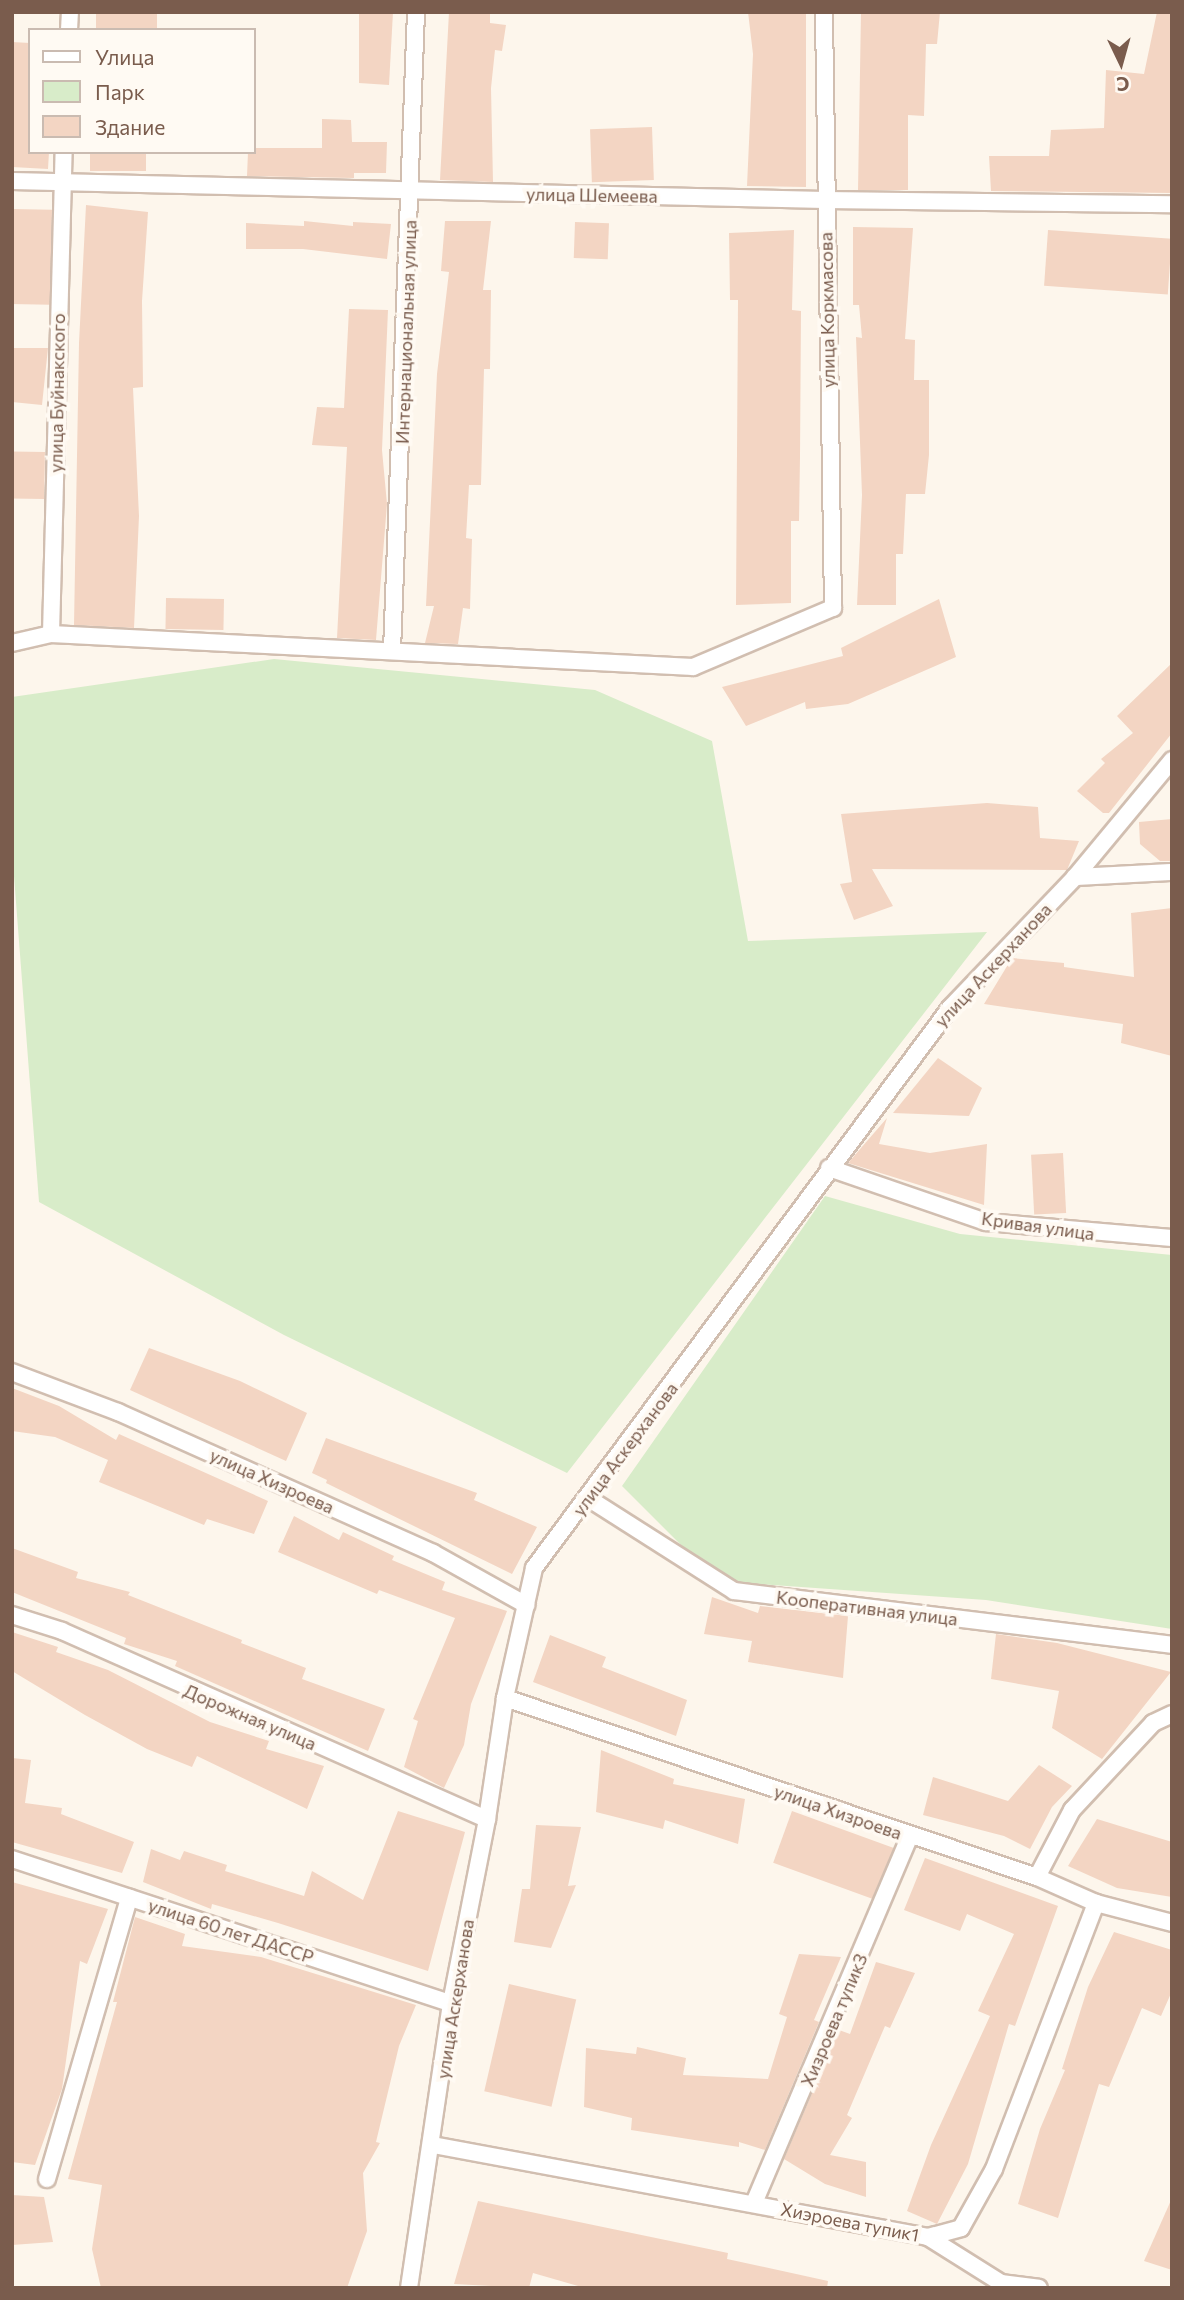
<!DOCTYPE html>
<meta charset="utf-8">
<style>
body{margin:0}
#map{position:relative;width:1184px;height:2300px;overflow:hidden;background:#fdf6ec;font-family:Commissioner,sans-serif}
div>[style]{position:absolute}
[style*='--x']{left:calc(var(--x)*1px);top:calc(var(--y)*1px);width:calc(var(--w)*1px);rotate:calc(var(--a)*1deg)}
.green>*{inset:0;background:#d8ecc9}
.building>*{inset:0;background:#f3d5c3;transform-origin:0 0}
.roads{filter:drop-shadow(2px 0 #d1beb0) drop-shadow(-2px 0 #d1beb0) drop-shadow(0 2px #d1beb0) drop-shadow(0 -2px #d1beb0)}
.street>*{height:16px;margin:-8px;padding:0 8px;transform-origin:8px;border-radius:8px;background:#fff}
span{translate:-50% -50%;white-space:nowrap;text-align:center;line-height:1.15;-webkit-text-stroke:7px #fffaf3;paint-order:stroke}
.street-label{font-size:18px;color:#7a5c4d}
.frame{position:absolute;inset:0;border:14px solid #7a5c4d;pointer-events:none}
.legend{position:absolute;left:28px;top:28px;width:228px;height:126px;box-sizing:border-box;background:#fffaf3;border:2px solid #cabbb1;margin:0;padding:9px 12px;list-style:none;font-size:21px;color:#7a5c4d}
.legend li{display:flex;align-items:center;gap:14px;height:35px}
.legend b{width:35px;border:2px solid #cabbb1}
.north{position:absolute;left:1086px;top:28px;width:70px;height:70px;-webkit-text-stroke:5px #fffaf3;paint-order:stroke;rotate:175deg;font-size:19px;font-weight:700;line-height:28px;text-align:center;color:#7a5c4d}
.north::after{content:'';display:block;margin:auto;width:24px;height:32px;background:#7a5c4d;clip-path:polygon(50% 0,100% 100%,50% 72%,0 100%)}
</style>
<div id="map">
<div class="green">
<div style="clip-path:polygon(274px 659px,595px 690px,712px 741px,748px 941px,987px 932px,567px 1473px,284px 1335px,39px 1202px,12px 850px,12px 697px)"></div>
<div style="clip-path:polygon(825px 1196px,960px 1234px,1172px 1255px,1172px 1629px,986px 1600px,717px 1581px,622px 1486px)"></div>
</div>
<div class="building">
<div style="left:96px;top:12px;width:61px;height:18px"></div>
<div style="clip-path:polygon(359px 12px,393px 12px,389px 85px,359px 83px)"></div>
<div style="clip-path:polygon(449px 12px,490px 12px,490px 23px,506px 25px,502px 51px,495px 50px,491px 88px,493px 182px,440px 180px)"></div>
<div style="clip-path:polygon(748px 12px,806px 12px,806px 187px,747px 186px,753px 54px)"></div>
<div style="clip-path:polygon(861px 12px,940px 12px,937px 44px,926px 44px,924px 116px,908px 115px,908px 190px,858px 190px)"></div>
<div style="clip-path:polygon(1157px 12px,1172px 12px,1172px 193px,991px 191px,989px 156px,1049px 156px,1051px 130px,1104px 128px,1106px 70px,1144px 74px)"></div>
<div style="clip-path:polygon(12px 42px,30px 43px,30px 152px,49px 152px,48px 169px,12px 167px)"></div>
<div style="clip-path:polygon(322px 119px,351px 120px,352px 142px,387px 142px,386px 173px,354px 173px,354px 178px,247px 176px,248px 152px,254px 148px,322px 148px)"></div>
<div style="left:652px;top:127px;width:53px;height:62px;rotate:88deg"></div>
<div style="left:90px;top:152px;width:56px;height:19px"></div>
<div style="clip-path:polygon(86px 205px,148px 212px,142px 301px,143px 387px,133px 388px,139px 516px,134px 628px,74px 625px,79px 343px)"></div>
<div style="left:12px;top:209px;width:40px;height:95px;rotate:1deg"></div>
<div style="clip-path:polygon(304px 221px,353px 226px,353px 222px,391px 224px,387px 259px,303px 249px,246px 249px,246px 223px,304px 226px)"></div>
<div style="clip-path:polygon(445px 221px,491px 221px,483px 290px,491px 290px,490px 369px,484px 369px,481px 485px,469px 485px,466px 538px,472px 539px,470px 609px,463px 608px,458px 644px,425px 643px,434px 606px,426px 606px,437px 374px,449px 272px,441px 271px)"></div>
<div style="left:575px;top:222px;width:34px;height:36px;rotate:2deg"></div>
<div style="clip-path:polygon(853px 227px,913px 228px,905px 339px,915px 340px,914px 380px,929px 380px,929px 455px,925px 494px,906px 494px,903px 554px,896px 554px,896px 605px,857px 605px,862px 495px,856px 337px,862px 338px,859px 305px,853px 305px)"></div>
<div style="clip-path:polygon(794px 230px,792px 310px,801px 311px,800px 457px,799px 521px,791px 521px,791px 603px,736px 605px,738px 300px,730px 300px,729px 233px)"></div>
<div style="left:1048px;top:230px;width:124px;height:56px;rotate:4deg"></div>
<div style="clip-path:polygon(349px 309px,388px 310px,382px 450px,387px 504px,376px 640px,337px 638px,347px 447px,312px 445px,317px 407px,344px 408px)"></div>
<div style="clip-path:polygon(12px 348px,48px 348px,42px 405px,12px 402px)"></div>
<div style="left:45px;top:452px;width:47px;height:33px;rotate:91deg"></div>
<div style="left:166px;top:598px;width:58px;height:31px;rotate:1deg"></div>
<div style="clip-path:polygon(939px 599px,956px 657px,848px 704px,806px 709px,805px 702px,746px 726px,722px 687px,843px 656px,841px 648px)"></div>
<div style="clip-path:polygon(1172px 663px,1172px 733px,1109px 813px,1103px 813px,1077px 791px,1105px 763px,1101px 759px,1133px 733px,1117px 716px)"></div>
<div style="clip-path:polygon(987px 803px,1038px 807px,1040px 838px,1079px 841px,1067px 870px,872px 869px,893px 906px,854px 920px,840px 884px,852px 882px,841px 814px)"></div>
<div style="clip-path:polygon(1172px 819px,1172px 861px,1160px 861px,1140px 844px,1139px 822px)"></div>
<div style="clip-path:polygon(1172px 908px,1172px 1056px,1121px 1043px,1123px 1024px,984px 1004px,1012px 958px,1064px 963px,1064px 967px,1134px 977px,1131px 913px)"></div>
<div style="clip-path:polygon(938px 1058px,982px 1088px,969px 1116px,893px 1113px)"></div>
<div style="clip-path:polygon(887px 1118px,879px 1144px,930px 1153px,987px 1144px,984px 1205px,848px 1163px)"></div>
<div style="left:1063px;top:1153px;width:60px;height:32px;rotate:87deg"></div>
<div style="clip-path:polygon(149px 1348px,240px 1381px,307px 1413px,286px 1461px,130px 1390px)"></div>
<div style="clip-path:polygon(12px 1388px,59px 1406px,116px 1440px,119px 1434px,268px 1501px,254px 1534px,207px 1519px,204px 1525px,99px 1482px,108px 1460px,55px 1437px,12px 1431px)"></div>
<div style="clip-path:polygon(326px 1438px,477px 1493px,474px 1500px,537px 1527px,512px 1574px,326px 1483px,327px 1480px,312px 1473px)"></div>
<div style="clip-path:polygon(294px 1516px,339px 1540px,343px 1532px,394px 1556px,392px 1560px,445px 1582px,442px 1590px,507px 1611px,471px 1704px,464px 1745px,444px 1788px,404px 1767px,418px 1721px,413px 1719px,455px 1618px,379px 1590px,377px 1594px,278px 1552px)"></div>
<div style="clip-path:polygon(12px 1548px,78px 1572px,76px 1578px,130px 1592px,128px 1595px,242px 1640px,241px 1643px,306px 1668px,302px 1679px,385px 1709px,368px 1751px,175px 1666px,177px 1661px,124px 1644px,126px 1638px,12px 1592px)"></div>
<div style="clip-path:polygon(712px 1597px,758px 1613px,760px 1606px,848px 1616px,843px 1678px,748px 1662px,752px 1641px,704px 1634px)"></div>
<div style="clip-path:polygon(12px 1632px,58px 1647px,56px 1652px,108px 1670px,210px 1722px,269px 1741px,266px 1749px,324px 1766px,307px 1809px,197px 1756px,192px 1767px,147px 1749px,85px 1715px,12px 1671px)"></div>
<div style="clip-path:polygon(996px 1634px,1057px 1643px,1171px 1672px,1102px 1759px,1052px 1728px,1059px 1691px,991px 1679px)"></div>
<div style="clip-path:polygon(550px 1635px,606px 1657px,602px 1667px,687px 1700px,676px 1736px,533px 1682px)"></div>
<div style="clip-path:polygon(601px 1750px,674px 1779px,673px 1784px,745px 1799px,738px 1844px,665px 1820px,663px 1829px,596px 1812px)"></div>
<div style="clip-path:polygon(12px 1758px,31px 1760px,25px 1803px,62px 1808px,61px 1814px,134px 1842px,122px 1873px,12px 1842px)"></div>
<div style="clip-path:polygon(1039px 1765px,1072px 1786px,1052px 1807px,1030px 1849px,1004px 1836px,923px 1815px,933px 1777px,1008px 1801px)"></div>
<div style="clip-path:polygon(398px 1811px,465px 1832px,428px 1971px,278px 1923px,212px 1904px,211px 1909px,143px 1882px,151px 1849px,180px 1860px,184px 1851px,227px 1865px,225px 1871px,304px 1896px,312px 1871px,363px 1900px)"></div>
<div style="left:792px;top:1811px;width:109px;height:55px;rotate:20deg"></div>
<div style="clip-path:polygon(1097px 1819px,1172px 1842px,1172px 1897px,1117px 1888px,1068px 1866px)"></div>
<div style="clip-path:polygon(536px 1825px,581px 1827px,568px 1886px,576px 1885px,551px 1948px,514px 1942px,522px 1889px,530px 1889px)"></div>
<div style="clip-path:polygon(925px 1858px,1058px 1906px,1015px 2026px,1009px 2024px,968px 2164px,937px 2224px,907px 2211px,931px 2145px,990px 2016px,978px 2011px,1014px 1934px,967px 1914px,960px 1931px,904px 1910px)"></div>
<div style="clip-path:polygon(12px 1882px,108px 1909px,87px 1964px,80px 1961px,62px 2089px,35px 2165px,12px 2162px)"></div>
<div style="clip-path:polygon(135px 1917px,185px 1934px,182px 1946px,261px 1957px,416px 2005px,399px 2046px,376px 2142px,380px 2143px,363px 2173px,367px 2231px,347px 2288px,101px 2288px,92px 2249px,102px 2185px,68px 2179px,117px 2002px,113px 2002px)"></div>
<div style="clip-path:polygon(1114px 1932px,1172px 1950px,1172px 1991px,1161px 2016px,1142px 2008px,1109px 2087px,1099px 2084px,1058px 2218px,1018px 2204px,1040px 2129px,1065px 2070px,1062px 2069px,1088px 1987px)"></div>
<div style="clip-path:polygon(799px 1954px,841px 1957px,814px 2020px,819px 2022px,765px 2150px,739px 2142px,739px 2147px,631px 2130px,632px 2118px,584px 2107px,586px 2048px,636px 2054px,637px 2047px,686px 2058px,683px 2075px,768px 2079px,787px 2017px,779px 2014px)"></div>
<div style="clip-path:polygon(876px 1962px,915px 1973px,890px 2028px,885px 2026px,847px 2115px,852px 2118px,830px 2155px,866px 2162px,866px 2197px,825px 2184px,784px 2159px,839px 2030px,850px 2034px)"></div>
<div style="left:509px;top:1984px;width:69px;height:110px;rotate:13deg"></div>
<div style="clip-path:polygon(12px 2195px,44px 2197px,53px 2242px,12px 2245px)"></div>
<div style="clip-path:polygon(1172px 2198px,1172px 2270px,1144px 2261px)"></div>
<div style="clip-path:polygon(478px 2201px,728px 2253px,727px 2259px,828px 2281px,827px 2288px,585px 2288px,533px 2273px,529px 2288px,454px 2284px)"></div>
</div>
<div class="roads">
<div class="street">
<div style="--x:69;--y:30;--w:18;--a:-87"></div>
<div style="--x:12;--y:181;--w:813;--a:1.34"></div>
<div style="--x:825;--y:200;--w:347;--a:0.7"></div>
<div style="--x:51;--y:634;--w:482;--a:-88.5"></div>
<div style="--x:12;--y:643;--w:40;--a:-13"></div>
<div style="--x:51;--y:634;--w:643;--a:2.94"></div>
<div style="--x:693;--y:667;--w:152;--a:-22.9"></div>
<div style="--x:833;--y:608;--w:596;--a:-90.87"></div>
<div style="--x:392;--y:651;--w:639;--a:-87.85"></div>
<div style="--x:1075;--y:877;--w:97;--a:-3"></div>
<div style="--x:829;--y:1168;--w:166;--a:19"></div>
<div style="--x:986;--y:1222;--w:187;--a:4.9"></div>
<div style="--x:12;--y:1372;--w:113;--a:20.7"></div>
<div style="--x:118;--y:1412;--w:345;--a:24.1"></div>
<div style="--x:433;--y:1553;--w:107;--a:29.2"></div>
<div style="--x:588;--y:1498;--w:173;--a:32.5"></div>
<div style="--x:734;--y:1591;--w:441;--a:7"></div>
<div style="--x:12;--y:1615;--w:52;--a:17.7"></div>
<div style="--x:62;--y:1631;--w:465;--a:23.9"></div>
<div style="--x:505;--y:1698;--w:561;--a:18.6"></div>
<div style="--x:1037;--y:1877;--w:64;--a:23.8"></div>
<div style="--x:1096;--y:1903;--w:79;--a:14.7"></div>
<div style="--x:12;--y:1859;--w:462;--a:18.2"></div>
<div style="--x:1037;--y:1877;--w:76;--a:-62.4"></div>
<div style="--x:1072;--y:1810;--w:119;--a:-47"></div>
<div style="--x:1153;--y:1723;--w:21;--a:-25"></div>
<div style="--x:433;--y:2145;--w:503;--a:10.53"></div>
<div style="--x:928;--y:2237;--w:34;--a:-15"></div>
<div style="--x:961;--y:2228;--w:68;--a:-60.8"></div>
<div style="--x:994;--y:2169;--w:285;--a:-69"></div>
<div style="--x:47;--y:2179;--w:293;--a:-73.7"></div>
<div style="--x:754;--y:2203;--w:399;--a:-67"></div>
<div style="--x:928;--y:2237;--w:86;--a:32.2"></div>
<div style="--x:1001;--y:2283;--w:38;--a:7"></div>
<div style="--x:409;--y:2288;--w:288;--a:-81.6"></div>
<div style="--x:451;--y:2003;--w:187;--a:-78.9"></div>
<div style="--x:487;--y:1819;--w:122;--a:-81.5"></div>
<div style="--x:505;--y:1698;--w:133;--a:-77.4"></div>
<div style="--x:534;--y:1568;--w:698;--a:-53.39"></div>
<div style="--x:950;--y:1008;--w:181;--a:-46.3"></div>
<div style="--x:1075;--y:877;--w:152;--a:-50.3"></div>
</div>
</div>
<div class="street-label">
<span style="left:592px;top:195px;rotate:1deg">улица Шемеева</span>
<span style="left:827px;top:310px;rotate:-91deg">улица Коркмасова</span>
<span style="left:406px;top:332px;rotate:-88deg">Интернациональная улица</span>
<span style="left:57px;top:393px;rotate:-89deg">улица Буйнакского</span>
<span style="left:993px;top:965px;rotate:-47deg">улица Аскерханова</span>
<span style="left:1038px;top:1226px;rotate:8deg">Кривая улица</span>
<span style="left:625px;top:1449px;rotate:-53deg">улица Аскерханова</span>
<span style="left:272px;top:1481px;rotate:24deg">улица Хизроева</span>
<span style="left:867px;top:1608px;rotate:7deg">Кооперативная улица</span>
<span style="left:250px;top:1717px;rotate:23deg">Дорожная улица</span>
<span style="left:838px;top:1812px;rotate:19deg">улица Хизроева</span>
<span style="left:231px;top:1931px;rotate:18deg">улица 60 лет ДАССР</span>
<span style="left:455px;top:1999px;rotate:-81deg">улица Аскерханова</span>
<span style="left:834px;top:2020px;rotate:-67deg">Хизроева тупик3</span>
<span style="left:850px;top:2222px;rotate:11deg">Хиэроева тупик1</span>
</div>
<div class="frame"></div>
<ul class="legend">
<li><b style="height:9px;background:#fff"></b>Улица</li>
<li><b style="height:19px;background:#d8ecc9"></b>Парк</li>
<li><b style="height:19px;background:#f3d5c3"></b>Здание</li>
</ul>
<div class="north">С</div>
</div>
